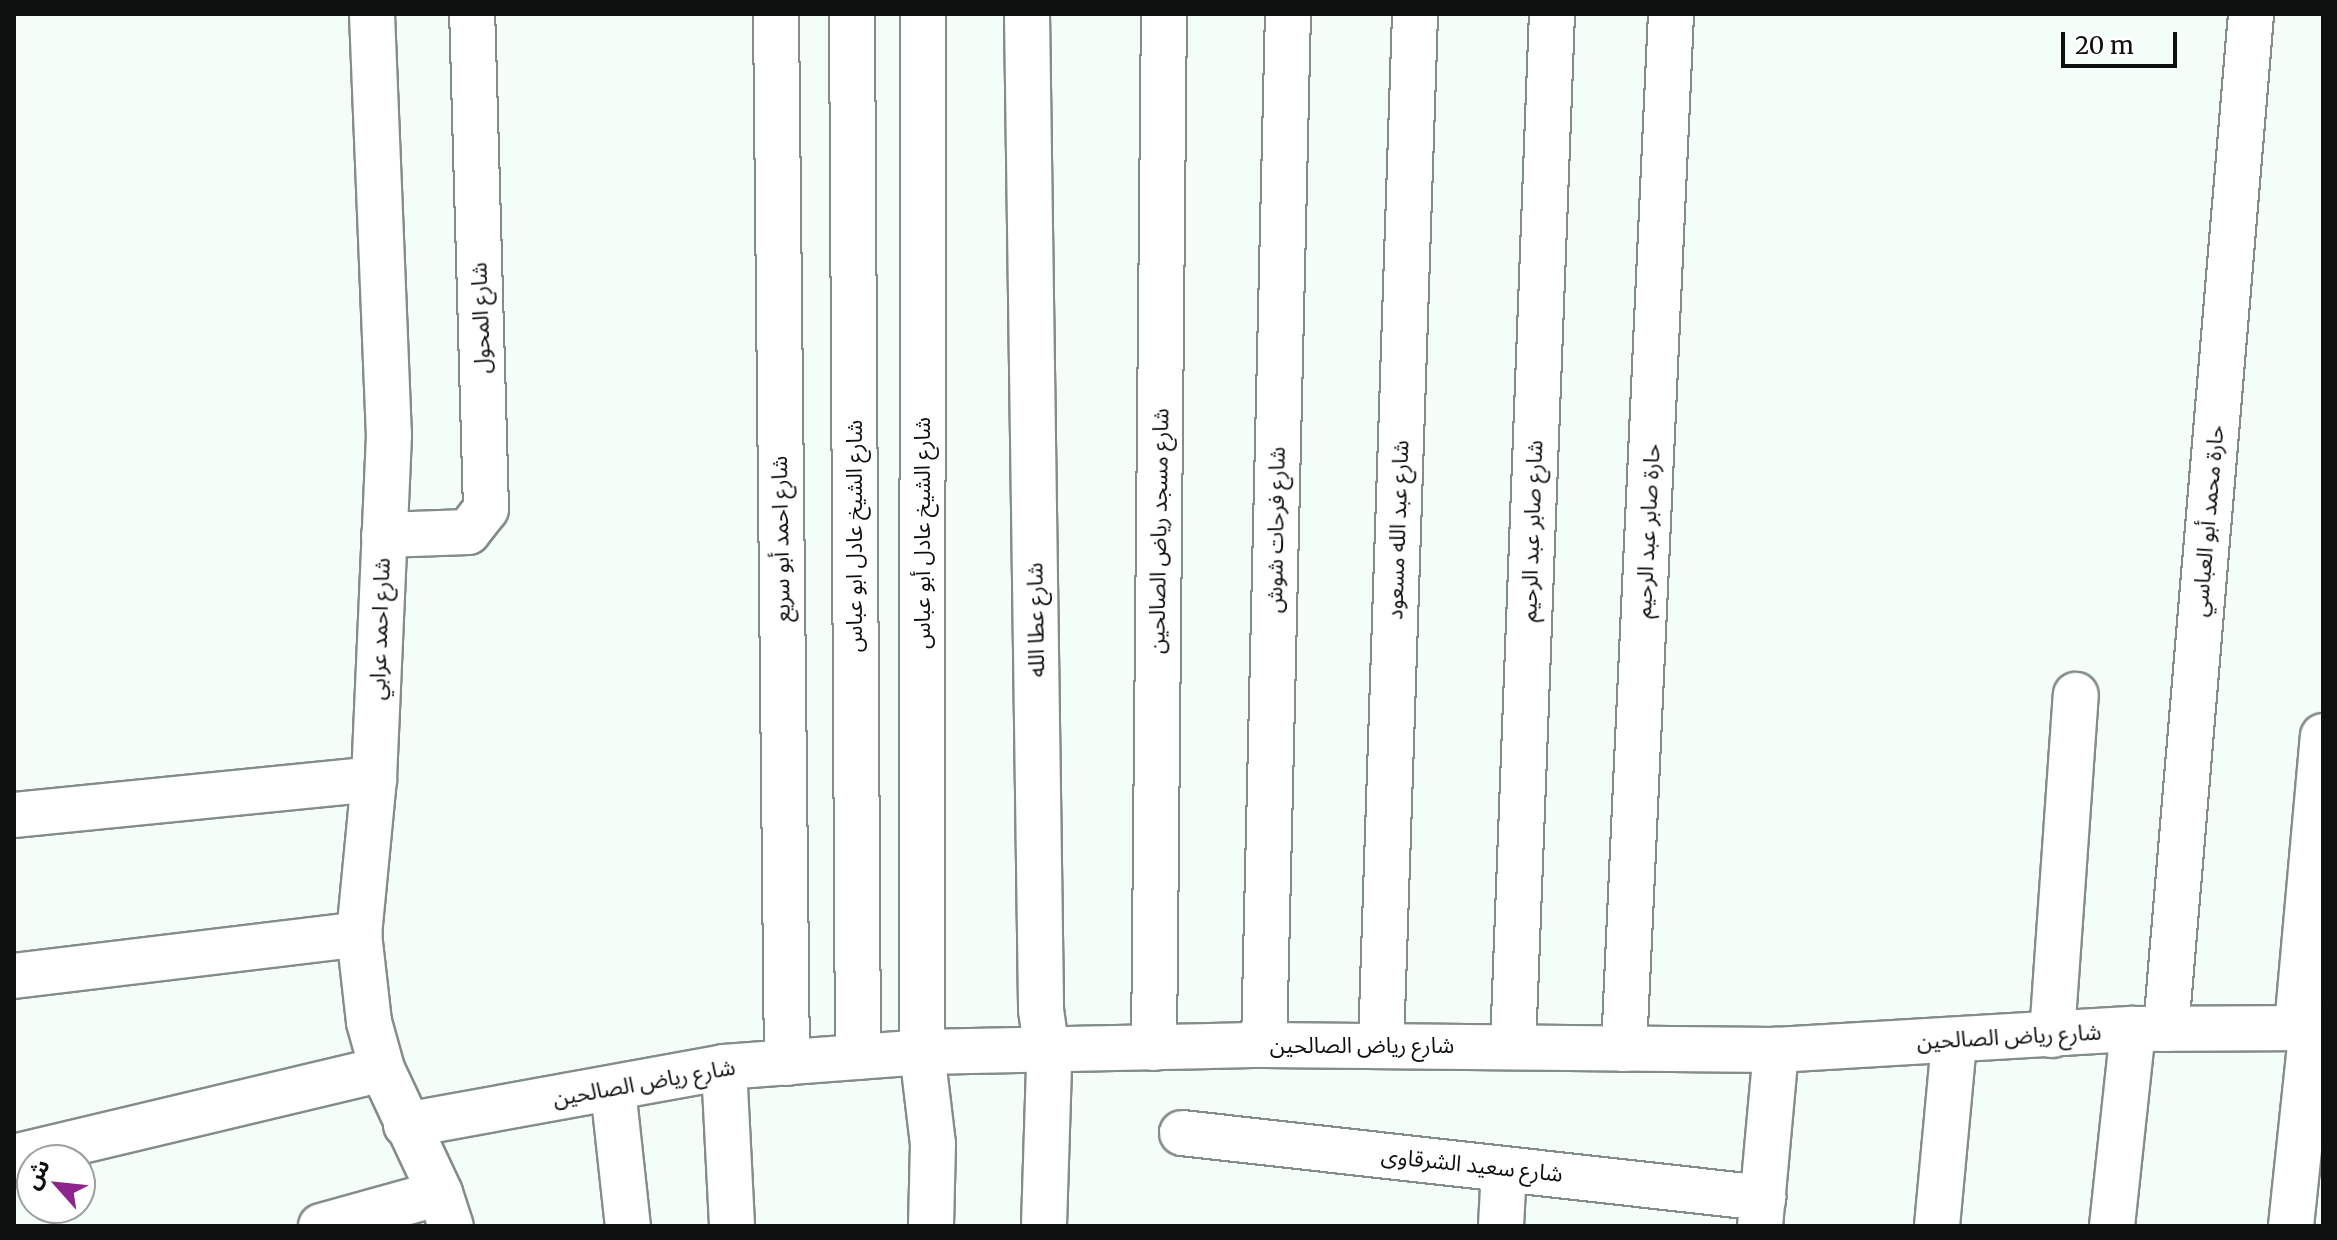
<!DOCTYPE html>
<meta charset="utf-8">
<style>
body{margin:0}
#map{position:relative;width:2337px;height:1240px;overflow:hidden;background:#f3fef9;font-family:Merriweather,"Noto Sans Arabic",serif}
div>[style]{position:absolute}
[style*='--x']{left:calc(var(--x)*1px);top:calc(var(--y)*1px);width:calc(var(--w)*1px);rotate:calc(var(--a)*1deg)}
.roads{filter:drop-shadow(2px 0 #848d89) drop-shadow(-2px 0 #848d89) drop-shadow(0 2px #848d89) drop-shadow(0 -2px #848d89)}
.minor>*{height:44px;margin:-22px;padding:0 22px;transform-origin:22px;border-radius:22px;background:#fff}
span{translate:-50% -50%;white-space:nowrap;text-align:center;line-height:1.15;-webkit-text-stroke:8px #fff;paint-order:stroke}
.street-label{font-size:22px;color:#0d100f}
.frame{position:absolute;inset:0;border:16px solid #0d100f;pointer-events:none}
.north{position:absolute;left:16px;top:1144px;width:80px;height:80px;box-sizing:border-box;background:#fff;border:2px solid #9e9f9f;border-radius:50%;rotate:297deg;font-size:22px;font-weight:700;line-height:32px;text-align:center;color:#0d100f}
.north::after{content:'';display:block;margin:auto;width:28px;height:36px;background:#8c268d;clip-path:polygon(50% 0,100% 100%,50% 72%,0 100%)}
.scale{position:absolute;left:2061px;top:32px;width:116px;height:36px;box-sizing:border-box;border:4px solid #0d100f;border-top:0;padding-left:10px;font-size:24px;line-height:28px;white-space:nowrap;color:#0d100f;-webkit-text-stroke:6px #fff;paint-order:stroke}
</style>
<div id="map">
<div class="roads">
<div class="minor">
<div style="--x:372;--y:14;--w:421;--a:87.7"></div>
<div style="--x:389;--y:435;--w:344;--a:92.5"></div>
<div style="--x:374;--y:779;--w:156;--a:95.5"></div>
<div style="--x:359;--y:934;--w:89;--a:83.5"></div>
<div style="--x:369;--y:1022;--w:49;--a:74.5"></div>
<div style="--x:382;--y:1069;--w:137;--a:64.9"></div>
<div style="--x:440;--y:1193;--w:35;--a:72"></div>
<div style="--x:776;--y:14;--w:1049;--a:89.4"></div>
<div style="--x:852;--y:14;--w:1043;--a:89.67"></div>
<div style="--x:923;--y:14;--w:1038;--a:90.06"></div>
<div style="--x:922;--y:1052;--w:93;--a:83.2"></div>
<div style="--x:933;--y:1144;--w:82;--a:91.4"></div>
<div style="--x:1027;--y:14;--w:996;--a:89.19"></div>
<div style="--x:1041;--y:1010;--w:57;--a:81.9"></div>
<div style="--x:1049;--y:1066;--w:160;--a:91.8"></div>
<div style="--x:384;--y:535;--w:84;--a:-2"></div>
<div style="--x:468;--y:532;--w:29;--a:-52"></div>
<div style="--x:486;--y:509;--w:495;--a:-91.6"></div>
<div style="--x:14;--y:815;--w:362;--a:-5.7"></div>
<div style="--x:14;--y:976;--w:348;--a:-6.9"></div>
<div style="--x:2297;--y:1026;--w:291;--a:-84.9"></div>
<div style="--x:2166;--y:1029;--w:1019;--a:-85.21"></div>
<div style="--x:2052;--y:1035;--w:341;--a:-86"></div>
<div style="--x:1264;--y:1045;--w:1031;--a:-88.67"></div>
<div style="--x:1381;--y:1045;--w:1032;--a:-88.11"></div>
<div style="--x:1513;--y:1047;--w:1034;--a:-87.84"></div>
<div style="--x:1154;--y:1048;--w:1034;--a:-89.45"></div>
<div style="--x:1624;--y:1049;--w:1036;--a:-87.4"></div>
<div style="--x:724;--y:1067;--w:159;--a:87.1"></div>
<div style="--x:613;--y:1089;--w:138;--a:83.8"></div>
<div style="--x:406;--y:1125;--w:323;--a:-10.3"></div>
<div style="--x:724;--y:1067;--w:199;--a:-4.3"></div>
<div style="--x:922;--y:1052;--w:342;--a:-1.2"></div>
<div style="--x:1264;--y:1045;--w:512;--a:0.56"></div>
<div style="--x:1776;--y:1050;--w:358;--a:-3.4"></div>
<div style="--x:2133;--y:1029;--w:190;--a:-0.3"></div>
<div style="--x:1182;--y:1133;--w:585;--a:6.38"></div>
<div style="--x:14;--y:1157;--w:378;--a:-13.4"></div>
<div style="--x:321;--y:1226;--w:123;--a:-15.5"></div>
<div style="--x:1501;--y:1226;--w:57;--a:-87"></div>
<div style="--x:1760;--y:1226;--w:177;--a:-84.8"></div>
<div style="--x:1937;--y:1226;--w:186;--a:-84.7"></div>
<div style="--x:2112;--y:1226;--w:198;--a:-83.9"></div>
<div style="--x:2291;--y:1226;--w:200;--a:-84"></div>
</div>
</div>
<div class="street-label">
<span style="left:481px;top:318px;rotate:-92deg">شارع المحول</span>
<span style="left:2208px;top:521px;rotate:-85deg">حارة محمد أبو العباسي</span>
<span style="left:1276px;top:530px;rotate:-89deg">شارع فرحات شوش</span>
<span style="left:1398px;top:530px;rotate:-88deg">شارع عبد الله مسعود</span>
<span style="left:1159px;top:531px;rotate:-89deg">شارع مسجد رياض الصالحين</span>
<span style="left:1532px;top:531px;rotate:-88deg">شارع صابر عبد الرحيم</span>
<span style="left:1648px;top:531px;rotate:-87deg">حارة صابر عبد الرحيم</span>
<span style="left:923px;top:533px;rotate:-90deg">شارع الشيخ عادل أبو عباس</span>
<span style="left:855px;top:536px;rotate:-90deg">شارع الشيخ عادل ابو عباس</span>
<span style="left:781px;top:539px;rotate:-91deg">شارع احمد أبو سريع</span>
<span style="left:1036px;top:620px;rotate:-91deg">شارع عطا الله</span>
<span style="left:380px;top:629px;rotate:-88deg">شارع احمد عرابي</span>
<span style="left:2009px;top:1037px;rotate:-3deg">شارع رياض الصالحين</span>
<span style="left:1362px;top:1046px">شارع رياض الصالحين</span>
<span style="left:644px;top:1083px;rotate:-10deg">شارع رياض الصالحين</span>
<span style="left:1472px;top:1165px;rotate:6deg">شارع سعيد الشرقاوى</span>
</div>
<div class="frame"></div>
<div class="north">ش</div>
<div class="scale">20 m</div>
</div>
